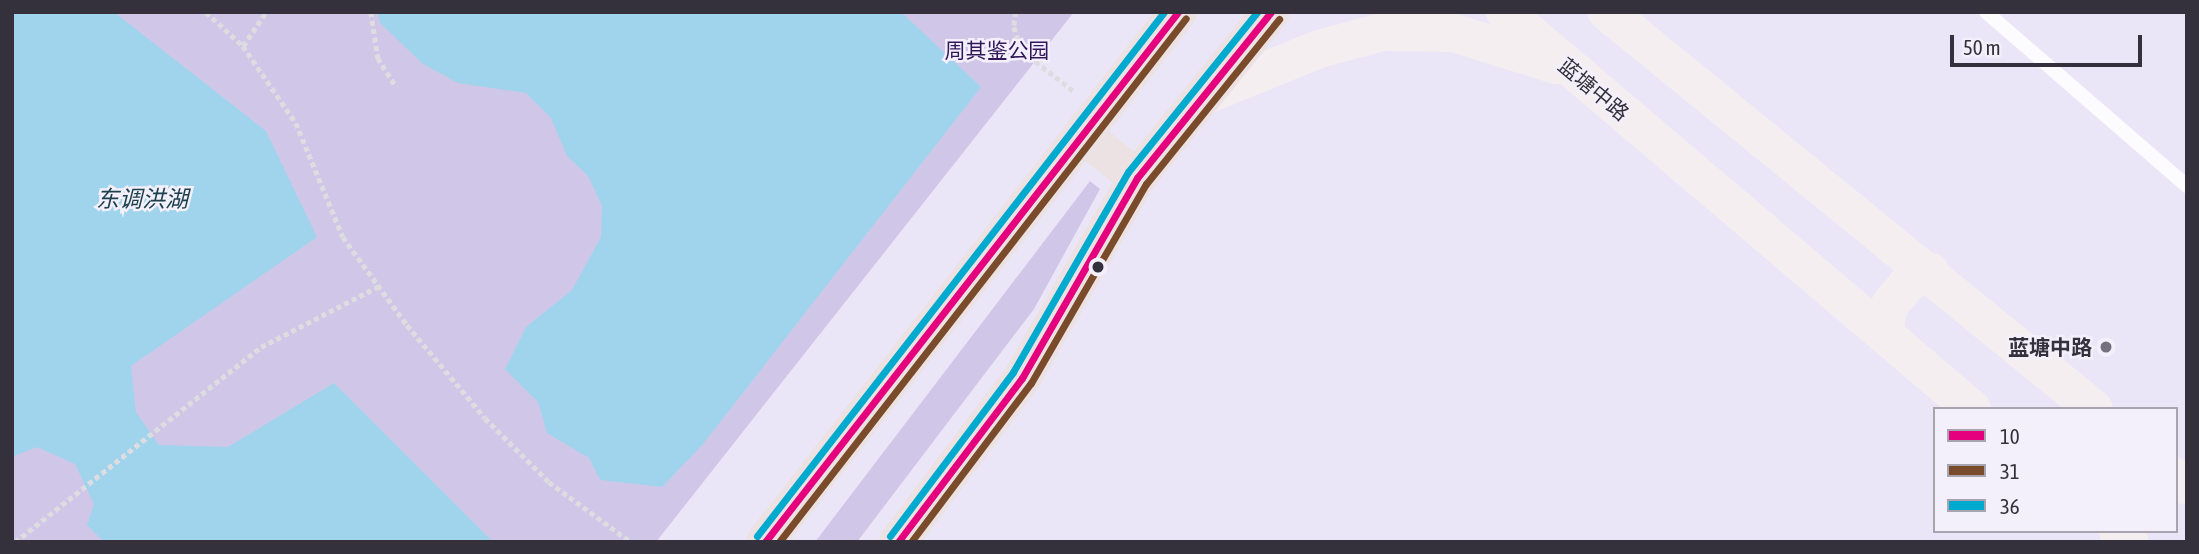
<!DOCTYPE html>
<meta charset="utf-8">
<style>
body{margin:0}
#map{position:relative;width:2199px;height:554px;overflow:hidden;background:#ebe6f7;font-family:"Asap Condensed","Noto Sans SC",sans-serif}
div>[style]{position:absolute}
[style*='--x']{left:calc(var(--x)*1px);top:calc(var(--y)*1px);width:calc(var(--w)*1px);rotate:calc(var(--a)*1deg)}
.green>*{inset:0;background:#d0c7e8}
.water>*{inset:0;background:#9fd4ec}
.path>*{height:4.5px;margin-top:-2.25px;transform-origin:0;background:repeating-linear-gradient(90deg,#dddce0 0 5px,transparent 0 8.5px)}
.lane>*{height:14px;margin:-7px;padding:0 7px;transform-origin:7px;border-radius:7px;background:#fcfbfe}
.secondary>*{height:38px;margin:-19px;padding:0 19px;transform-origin:19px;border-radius:19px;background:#f4eef0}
.primary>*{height:38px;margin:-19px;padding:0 19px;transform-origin:19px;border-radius:19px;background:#ece2e3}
.bus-1>*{height:7px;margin:-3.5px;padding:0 3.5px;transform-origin:3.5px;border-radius:3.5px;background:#e5007d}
.bus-2>*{height:7px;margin:-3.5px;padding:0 3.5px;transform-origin:3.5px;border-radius:3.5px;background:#7a4b2a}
.bus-3>*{height:7px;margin:-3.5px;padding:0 3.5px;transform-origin:3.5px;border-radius:3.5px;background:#00a9ce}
.dots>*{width:19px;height:19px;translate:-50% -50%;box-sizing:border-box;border:4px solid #f3f0fc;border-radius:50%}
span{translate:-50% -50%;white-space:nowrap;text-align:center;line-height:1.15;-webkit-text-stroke:5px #f3f0fc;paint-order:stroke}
.park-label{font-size:21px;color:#33175b}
.street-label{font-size:21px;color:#34313c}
.poi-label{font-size:21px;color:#34313c;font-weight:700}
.right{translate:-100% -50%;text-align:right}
.water-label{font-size:23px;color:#1c404c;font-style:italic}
.frame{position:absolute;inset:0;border:14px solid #34313c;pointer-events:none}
.legend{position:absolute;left:1933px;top:407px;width:245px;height:126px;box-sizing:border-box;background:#f3f0fc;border:2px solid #a7a4af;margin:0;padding:9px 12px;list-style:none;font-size:21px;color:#34313c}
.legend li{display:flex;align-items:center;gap:14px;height:35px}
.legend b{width:35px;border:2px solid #a7a4af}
.scale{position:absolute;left:1950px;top:35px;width:192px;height:32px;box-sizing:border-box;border:4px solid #34313c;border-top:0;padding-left:9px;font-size:21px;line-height:24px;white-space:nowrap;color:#34313c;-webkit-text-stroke:5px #f3f0fc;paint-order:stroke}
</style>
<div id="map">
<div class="green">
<div style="clip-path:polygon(12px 12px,1074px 12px,656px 542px,12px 542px)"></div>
<div style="clip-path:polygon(1090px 181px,1100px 189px,1034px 309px,857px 542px,815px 542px)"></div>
</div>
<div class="water">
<div style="clip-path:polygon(12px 12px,114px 12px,266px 131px,317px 237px,131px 366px,136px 412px,159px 445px,228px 447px,334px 383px,493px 542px,104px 542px,87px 525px,94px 504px,75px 464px,37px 447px,12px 457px)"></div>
<div style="clip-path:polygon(377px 12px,901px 12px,981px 87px,703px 444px,662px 487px,600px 480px,589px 458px,547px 433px,538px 402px,505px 369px,526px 327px,572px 290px,601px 237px,602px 206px,588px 176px,567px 156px,551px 118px,526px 93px,458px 83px,423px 64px,380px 23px)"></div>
</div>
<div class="path">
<div style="--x:206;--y:12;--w:50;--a:42.6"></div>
<div style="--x:243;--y:46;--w:93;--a:55.5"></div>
<div style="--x:296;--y:123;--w:123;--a:67.6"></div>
<div style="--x:343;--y:237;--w:109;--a:54"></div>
<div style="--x:407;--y:325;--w:121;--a:50"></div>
<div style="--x:485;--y:418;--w:91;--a:45"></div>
<div style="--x:549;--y:482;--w:102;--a:36.2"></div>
<div style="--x:371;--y:12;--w:47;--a:81.3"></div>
<div style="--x:378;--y:58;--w:32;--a:58"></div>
<div style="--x:1016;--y:12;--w:15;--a:98"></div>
<div style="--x:1014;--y:27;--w:25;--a:72"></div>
<div style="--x:1022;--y:51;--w:67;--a:37.7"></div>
<div style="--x:243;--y:46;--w:41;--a:-55.9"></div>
<div style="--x:15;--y:542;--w:314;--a:-38.4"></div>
<div style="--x:261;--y:347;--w:133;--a:-27.3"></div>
</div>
<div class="lane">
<div style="--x:1986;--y:12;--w:266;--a:40.9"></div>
</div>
<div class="secondary">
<div style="--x:1505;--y:12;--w:613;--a:40.37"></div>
<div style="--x:1607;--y:12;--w:628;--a:39.19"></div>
<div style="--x:1204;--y:96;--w:124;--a:-22.2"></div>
<div style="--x:1319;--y:49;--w:65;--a:-15.1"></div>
<div style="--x:1382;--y:32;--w:72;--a:0.8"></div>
<div style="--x:1454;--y:33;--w:107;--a:17.4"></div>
<div style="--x:1883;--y:333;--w:29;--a:-76"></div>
<div style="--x:1890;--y:305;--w:28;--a:-51"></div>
<div style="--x:1908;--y:283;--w:25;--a:-27"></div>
<div style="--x:2176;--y:477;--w:14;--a:39"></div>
<div style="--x:2118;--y:531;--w:16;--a:43"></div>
</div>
<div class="primary">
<div style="--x:1083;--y:135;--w:69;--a:38.5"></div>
<div style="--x:765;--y:542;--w:672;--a:-52.07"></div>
<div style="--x:898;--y:542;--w:206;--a:-52.9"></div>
<div style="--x:1022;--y:378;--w:231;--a:-60.1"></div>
<div style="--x:1137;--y:178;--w:213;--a:-51.1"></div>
</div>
<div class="bus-1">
<div style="--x:765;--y:542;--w:672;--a:-52.07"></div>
<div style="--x:898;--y:542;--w:206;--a:-52.9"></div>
<div style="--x:1022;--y:378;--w:231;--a:-60.1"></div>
<div style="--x:1137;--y:178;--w:213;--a:-51.1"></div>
</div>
<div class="bus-2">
<div style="--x:779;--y:542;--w:663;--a:-52.16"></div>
<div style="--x:911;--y:542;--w:199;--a:-53"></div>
<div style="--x:1031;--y:383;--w:230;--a:-60"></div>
<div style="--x:1146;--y:184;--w:212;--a:-51.1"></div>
</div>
<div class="bus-3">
<div style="--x:757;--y:536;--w:663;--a:-52.16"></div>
<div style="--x:890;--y:536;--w:205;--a:-53.1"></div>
<div style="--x:1013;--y:372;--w:231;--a:-60.1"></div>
<div style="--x:1128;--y:172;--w:206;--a:-51.1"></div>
</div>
<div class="dots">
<div style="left:1098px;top:267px;background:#34313c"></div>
<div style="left:2106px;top:347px;background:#74707d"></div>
</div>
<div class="park-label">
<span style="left:997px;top:50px">周其鉴公园</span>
</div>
<div class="street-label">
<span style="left:1594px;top:89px;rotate:40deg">蓝塘中路</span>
</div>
<div class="poi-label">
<span class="right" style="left:2092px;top:347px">蓝塘中路</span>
</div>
<div class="water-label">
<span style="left:142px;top:199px">东调洪湖</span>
</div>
<div class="frame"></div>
<ul class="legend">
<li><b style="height:9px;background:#e5007d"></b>10</li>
<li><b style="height:9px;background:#7a4b2a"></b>31</li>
<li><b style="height:9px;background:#00a9ce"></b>36</li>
</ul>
<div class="scale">50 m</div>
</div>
